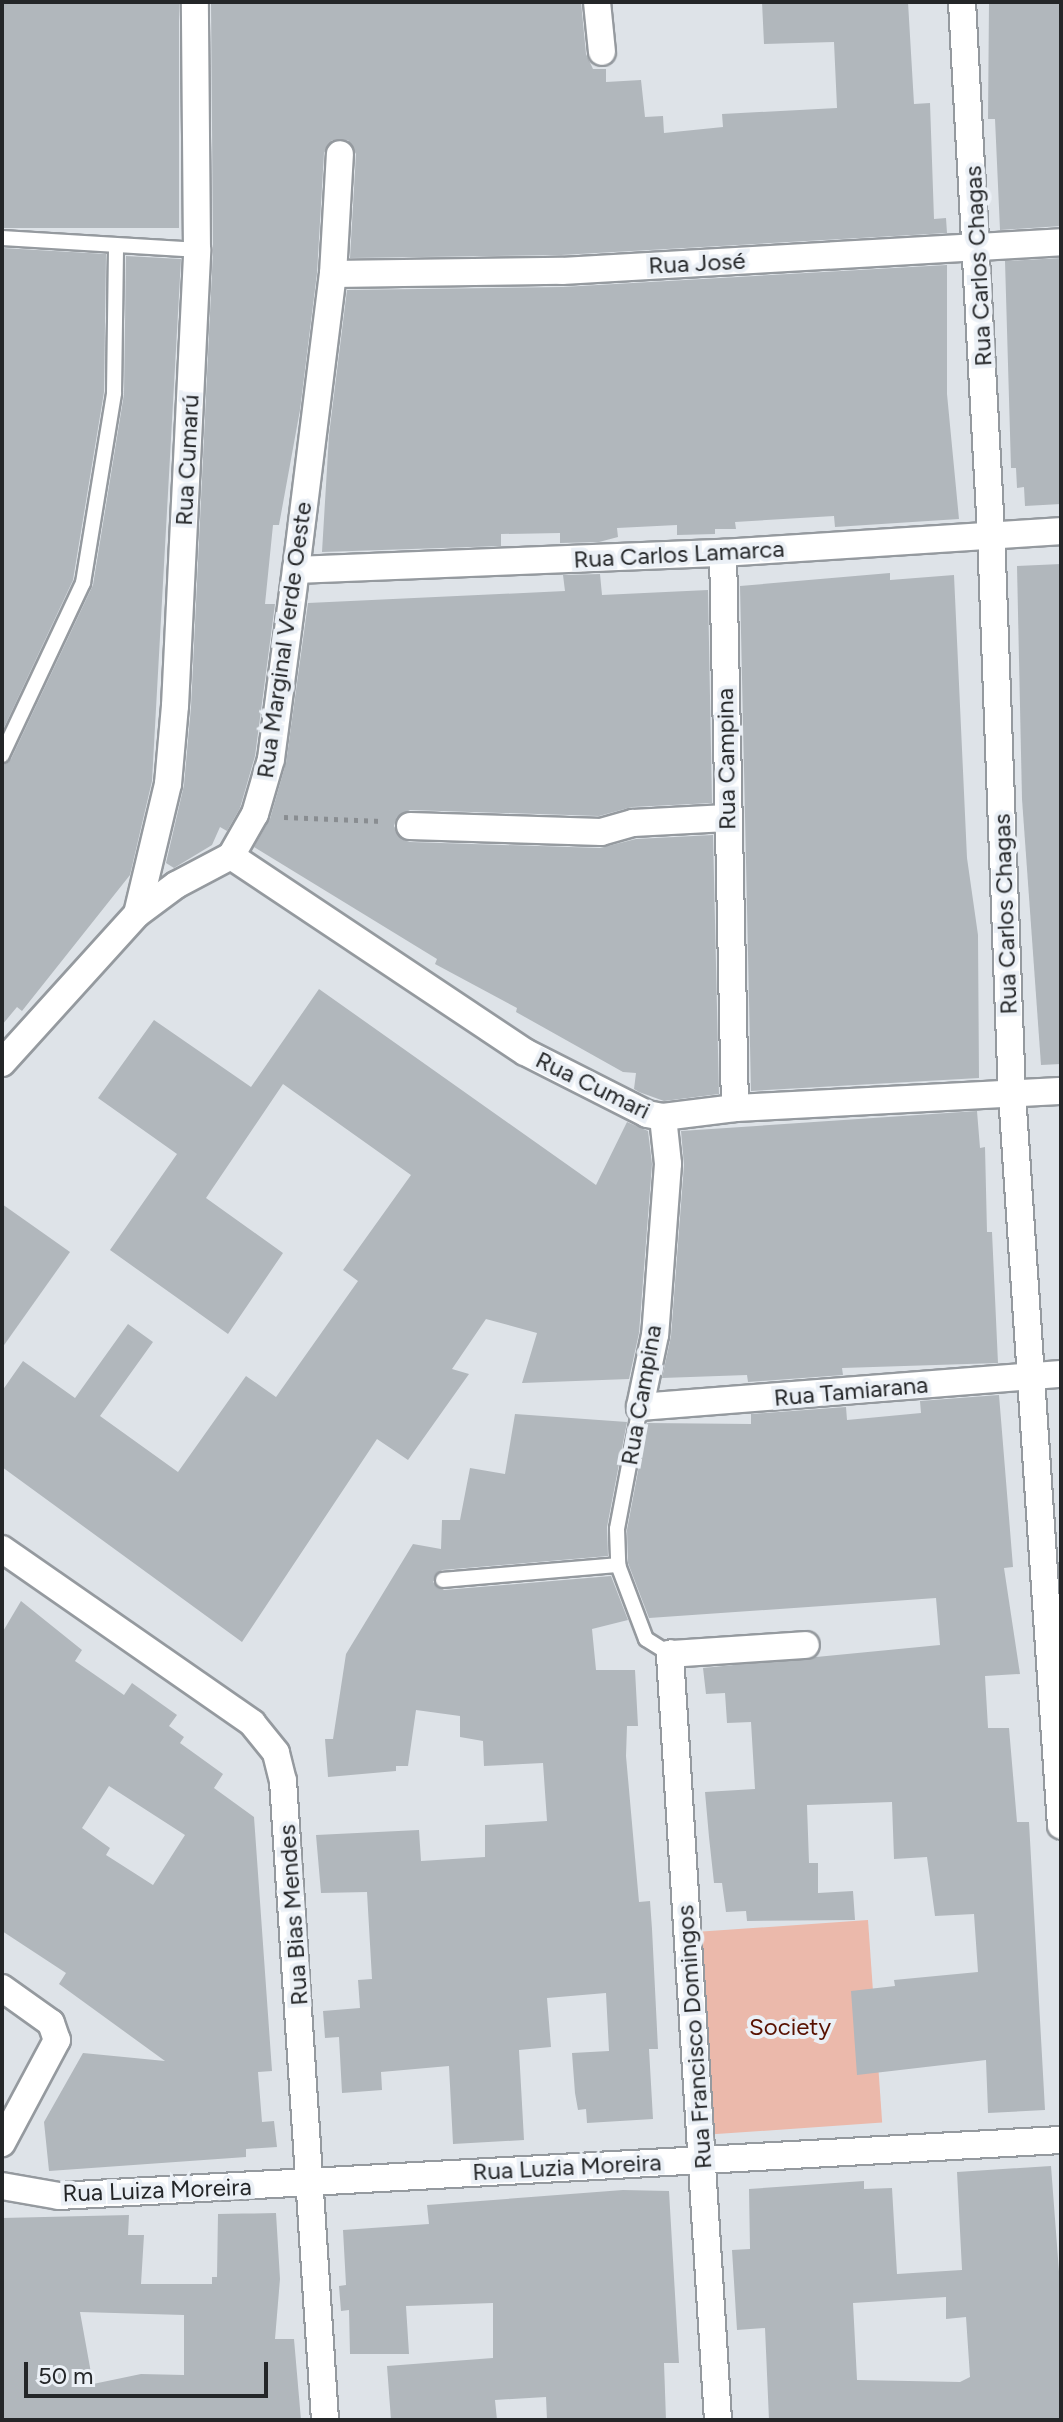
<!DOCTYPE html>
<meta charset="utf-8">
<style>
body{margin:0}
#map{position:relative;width:1063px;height:2422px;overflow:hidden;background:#dee3e8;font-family:Figtree,sans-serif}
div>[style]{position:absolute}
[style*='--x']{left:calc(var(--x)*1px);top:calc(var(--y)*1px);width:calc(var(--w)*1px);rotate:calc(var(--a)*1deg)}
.green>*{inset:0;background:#ebb9ab;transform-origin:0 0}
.building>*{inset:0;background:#b1b7bc;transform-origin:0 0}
.path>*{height:5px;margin-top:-2.5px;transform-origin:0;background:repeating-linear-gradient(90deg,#898d91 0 4px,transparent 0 10px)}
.roads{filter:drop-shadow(2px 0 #959a9f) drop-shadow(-2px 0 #959a9f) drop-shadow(0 2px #959a9f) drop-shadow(0 -2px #959a9f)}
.lane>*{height:14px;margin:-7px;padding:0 7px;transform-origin:7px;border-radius:7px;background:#fff}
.street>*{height:26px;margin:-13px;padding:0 13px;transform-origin:13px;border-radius:13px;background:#fff}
span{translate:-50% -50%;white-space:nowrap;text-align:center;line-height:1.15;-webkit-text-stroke:8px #ebf0f6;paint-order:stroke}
.street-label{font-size:24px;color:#242628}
.park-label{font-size:24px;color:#581100}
.frame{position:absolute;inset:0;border:4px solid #242628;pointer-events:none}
.scale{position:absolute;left:24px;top:2362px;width:244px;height:36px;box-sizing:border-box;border:4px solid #242628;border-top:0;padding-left:10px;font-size:24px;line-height:28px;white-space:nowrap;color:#242628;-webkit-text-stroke:6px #ebf0f6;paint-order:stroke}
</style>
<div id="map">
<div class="green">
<div style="left:868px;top:1920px;width:203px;height:170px;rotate:86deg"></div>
</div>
<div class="building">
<div style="left:2px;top:2px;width:177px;height:226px"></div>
<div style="clip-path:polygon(211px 2px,581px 2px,586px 54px,593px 69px,606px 69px,606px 82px,641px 80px,645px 117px,663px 116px,664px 133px,723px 127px,722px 114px,837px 108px,834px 42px,764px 44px,762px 2px,908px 2px,914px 104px,930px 103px,934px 219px,946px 218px,947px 233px,561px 255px,350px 258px,356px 154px,348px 140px,332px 140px,324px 153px,317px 273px,300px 410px,279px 525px,273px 525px,265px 604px,275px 604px,255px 756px,240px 808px,227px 831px,220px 827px,212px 845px,174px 868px,166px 863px,184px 785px,191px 707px,213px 251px)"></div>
<div style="clip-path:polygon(989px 2px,1061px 2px,1061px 226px,1000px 230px,995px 119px,988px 119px)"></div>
<div style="clip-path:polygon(2px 248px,106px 254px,104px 392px,73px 580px,2px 732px)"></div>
<div style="clip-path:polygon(126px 256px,181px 259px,152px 781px,130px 875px,22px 1011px,17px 1007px,2px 1025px,2px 765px,11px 759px,93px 585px,124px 394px)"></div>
<div style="clip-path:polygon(1061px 258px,1061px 504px,1025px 506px,1024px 487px,1017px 488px,1016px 468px,1011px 468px,1005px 261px)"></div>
<div style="clip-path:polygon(947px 265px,947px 394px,959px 519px,835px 527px,834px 516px,735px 522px,736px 529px,715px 529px,715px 534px,677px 535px,677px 525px,617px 528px,618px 537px,599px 542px,560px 543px,560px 533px,501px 534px,501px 546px,322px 552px,329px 435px,347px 290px,563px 287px)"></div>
<div style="clip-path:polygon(1061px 564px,1061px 1064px,1041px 1065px,1022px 799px,1017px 566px)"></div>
<div style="clip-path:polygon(890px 573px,890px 580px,954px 575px,967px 858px,978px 935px,979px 1078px,751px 1091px,740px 586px)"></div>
<div style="clip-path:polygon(600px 574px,602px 595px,708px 590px,712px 803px,632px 807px,599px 816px,410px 810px,397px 817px,394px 826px,401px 839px,410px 842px,600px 848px,636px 839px,713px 835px,719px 1094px,664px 1101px,639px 1092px,634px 1089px,636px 1073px,623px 1072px,516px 1012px,517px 1008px,435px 964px,437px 959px,254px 847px,270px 819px,286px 763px,308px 603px,565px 591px,563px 575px)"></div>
<div style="clip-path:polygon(319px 989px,596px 1185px,627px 1122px,648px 1131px,652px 1164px,639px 1333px,629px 1379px,522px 1383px,537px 1333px,486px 1319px,452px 1369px,469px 1374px,408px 1460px,377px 1439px,242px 1642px,2px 1467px,2px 1391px,23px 1361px,75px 1398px,128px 1324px,153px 1342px,100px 1416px,178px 1472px,246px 1376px,276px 1397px,358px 1281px,343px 1270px,411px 1175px,283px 1084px,206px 1198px,283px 1253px,228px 1334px,110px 1250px,177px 1154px,98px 1098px,154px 1020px,251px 1087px)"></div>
<div style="clip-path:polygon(977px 1111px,980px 1148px,985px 1147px,987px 1232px,992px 1232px,998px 1363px,842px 1368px,843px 1375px,748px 1382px,747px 1375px,662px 1378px,671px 1336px,684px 1165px,681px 1131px)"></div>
<div style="clip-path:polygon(2px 1204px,70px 1252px,2px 1348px)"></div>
<div style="clip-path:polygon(999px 1395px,1013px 1567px,1004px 1568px,1020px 1674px,985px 1676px,988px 1728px,1009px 1728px,1017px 1822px,1029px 1822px,1045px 2110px,988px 2113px,986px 2060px,857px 2075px,851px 1991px,895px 1986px,894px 1980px,978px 1972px,974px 1914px,935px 1916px,927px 1857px,894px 1859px,892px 1802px,807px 1805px,809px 1863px,818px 1863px,818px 1893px,853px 1891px,855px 1920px,747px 1921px,746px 1911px,726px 1912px,722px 1883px,714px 1883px,709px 1837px,705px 1792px,755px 1789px,751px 1722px,727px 1723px,725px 1693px,706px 1694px,703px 1668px,940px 1645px,936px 1598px,649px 1618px,628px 1563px,627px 1530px,647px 1423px,751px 1424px,751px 1414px,846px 1407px,847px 1420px,921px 1413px,920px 1401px)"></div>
<div style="clip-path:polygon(515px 1414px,627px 1422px,607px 1527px,608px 1556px,442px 1570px,433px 1582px,444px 1590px,611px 1576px,628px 1620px,592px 1629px,596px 1670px,635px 1670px,638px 1726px,627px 1726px,626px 1756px,639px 1902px,650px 1901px,652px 1929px,658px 2049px,649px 2049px,653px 2119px,587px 2123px,586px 2109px,578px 2110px,575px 2093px,572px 2053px,609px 2051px,606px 1993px,547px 1998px,551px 2047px,519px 2050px,524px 2140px,453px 2144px,449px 2066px,381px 2072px,382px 2090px,342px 2093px,339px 2037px,325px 2038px,323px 2011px,360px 2008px,358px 1980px,372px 1979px,367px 1892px,321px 1893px,316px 1835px,419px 1830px,421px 1861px,485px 1857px,485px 1825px,547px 1821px,543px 1763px,484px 1766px,483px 1741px,460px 1737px,460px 1716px,416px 1710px,408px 1766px,396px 1766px,396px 1771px,328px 1777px,325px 1739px,333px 1739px,346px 1654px,413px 1544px,441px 1549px,442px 1520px,460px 1520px,470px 1468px,505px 1474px)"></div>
<div style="clip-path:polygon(evenodd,21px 1601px,82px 1650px,75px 1661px,124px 1695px,132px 1683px,177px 1715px,169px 1726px,184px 1737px,180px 1743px,223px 1774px,214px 1788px,254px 1817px,272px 2071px,258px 2072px,262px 2122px,274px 2121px,277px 2147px,246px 2149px,246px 2157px,49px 2171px,44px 2122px,83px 2053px,165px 2061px,59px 1984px,66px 1973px,2px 1931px,2px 1633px,21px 1601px,109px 1786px,185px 1835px,153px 1885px,106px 1855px,110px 1848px,82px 1828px,109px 1786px)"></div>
<div style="clip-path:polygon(evenodd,1051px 2166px,1061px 2298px,1061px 2420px,769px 2420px,765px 2328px,737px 2330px,732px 2250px,750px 2249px,749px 2189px,864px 2181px,864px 2189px,892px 2188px,897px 2274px,962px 2270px,957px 2172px,1051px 2166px,946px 2297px,946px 2319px,966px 2317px,970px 2377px,960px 2382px,857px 2380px,853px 2303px,946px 2297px)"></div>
<div style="clip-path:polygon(623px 2190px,669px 2191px,679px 2363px,664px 2363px,666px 2420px,547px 2420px,546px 2397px,495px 2400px,497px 2420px,391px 2420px,387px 2366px,493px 2358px,493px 2303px,406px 2306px,409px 2354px,350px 2354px,349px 2310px,341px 2311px,339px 2286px,346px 2285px,343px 2230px,429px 2224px,427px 2205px)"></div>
<div style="clip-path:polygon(evenodd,276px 2213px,280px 2279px,275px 2339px,294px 2339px,301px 2420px,2px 2420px,2px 2218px,129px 2215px,128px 2235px,144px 2235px,141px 2284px,212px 2284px,212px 2277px,217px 2277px,218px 2214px,276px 2213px,80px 2312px,184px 2315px,184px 2375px,141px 2374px,93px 2384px,80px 2312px)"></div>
</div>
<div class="path">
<div style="--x:284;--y:817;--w:98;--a:2.3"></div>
</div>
<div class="roads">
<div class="lane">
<div style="--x:2;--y:238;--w:195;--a:3.5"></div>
<div style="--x:2;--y:755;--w:190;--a:-64.8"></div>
<div style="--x:83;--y:583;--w:193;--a:-80.7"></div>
<div style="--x:114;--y:393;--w:147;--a:-89.2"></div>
<div style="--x:640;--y:1407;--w:124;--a:100.7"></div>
<div style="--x:617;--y:1529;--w:36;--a:88"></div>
<div style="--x:618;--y:1565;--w:79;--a:69.3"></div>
<div style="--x:646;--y:1639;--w:28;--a:32"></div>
<div style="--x:443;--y:1580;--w:176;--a:-4.9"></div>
</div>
<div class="street">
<div style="--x:597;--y:2;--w:50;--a:84.3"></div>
<div style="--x:962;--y:2;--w:532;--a:86.87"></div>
<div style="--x:991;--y:533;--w:561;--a:87.86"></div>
<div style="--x:1012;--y:1094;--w:733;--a:86.17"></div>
<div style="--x:333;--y:274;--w:229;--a:-0.8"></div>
<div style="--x:562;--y:271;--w:500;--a:-3.3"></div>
<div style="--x:723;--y:553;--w:555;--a:88.76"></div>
<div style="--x:296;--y:570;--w:427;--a:-2.3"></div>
<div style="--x:723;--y:553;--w:339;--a:-3.7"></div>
<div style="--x:410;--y:826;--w:191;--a:1.8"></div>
<div style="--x:601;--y:832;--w:33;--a:-16"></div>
<div style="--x:633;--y:823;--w:94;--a:-3"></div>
<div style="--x:231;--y:856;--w:353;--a:33.7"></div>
<div style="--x:525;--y:1052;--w:137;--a:26.9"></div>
<div style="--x:647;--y:1114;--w:16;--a:11"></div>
<div style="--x:663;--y:1117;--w:73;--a:-7.1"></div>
<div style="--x:735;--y:1108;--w:326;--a:-3"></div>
<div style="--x:137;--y:914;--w:134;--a:-76.6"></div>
<div style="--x:168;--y:784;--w:78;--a:-84.9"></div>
<div style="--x:175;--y:706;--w:457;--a:-87.2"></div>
<div style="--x:197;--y:250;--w:248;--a:-90.5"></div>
<div style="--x:2;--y:1063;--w:201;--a:-47.8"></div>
<div style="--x:137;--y:914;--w:49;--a:-36.6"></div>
<div style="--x:176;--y:885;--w:62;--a:-27.8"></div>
<div style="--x:231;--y:856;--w:48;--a:-60.3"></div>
<div style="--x:255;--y:814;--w:57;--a:-73.8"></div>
<div style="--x:271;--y:759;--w:191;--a:-82.5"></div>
<div style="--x:296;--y:570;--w:298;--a:-82.9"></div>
<div style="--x:333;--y:274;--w:120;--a:-86.7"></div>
<div style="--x:663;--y:1117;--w:47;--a:83.9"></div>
<div style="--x:668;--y:1164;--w:171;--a:94.3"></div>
<div style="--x:655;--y:1335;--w:74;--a:101.8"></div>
<div style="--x:640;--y:1407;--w:422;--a:-4.5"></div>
<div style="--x:2;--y:1549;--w:305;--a:34.8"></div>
<div style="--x:252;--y:1723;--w:38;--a:51"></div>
<div style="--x:276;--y:1753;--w:29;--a:76"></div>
<div style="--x:283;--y:1781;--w:640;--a:86.24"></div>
<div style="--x:2;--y:1988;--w:60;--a:35.5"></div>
<div style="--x:51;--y:2023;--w:18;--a:71"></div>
<div style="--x:57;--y:2040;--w:117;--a:118.1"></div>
<div style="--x:2;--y:2186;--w:58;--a:10"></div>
<div style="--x:59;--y:2196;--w:1004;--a:-3.2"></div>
<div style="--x:718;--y:2420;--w:768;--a:-93.59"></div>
<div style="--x:670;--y:1654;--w:136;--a:-3.8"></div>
</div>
</div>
<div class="street-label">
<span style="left:697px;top:263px;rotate:-3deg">Rua José</span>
<span style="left:978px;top:266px;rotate:-93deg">Rua Carlos Chagas</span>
<span style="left:187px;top:460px;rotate:-87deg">Rua Cumarú</span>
<span style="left:679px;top:554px;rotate:-3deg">Rua Carlos Lamarca</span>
<span style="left:284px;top:640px;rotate:-82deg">Rua Marginal Verde Oeste</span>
<span style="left:726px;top:759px;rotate:-91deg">Rua Campina</span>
<span style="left:1005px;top:914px;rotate:-92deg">Rua Carlos Chagas</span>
<span style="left:593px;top:1085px;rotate:26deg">Rua Cumari</span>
<span style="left:851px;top:1391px;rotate:-5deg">Rua Tamiarana</span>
<span style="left:641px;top:1395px;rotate:-80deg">Rua Campina</span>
<span style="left:293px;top:1915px;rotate:-94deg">Rua Bias Mendes</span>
<span style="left:694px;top:2037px;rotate:-94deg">Rua Francisco Domingos</span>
<span style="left:567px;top:2167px;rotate:-3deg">Rua Luzia Moreira</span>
<span style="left:157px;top:2190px;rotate:-2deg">Rua Luiza Moreira</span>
</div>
<div class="park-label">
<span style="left:790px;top:2027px">Society</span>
</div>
<div class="frame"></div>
<div class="scale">50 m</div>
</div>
